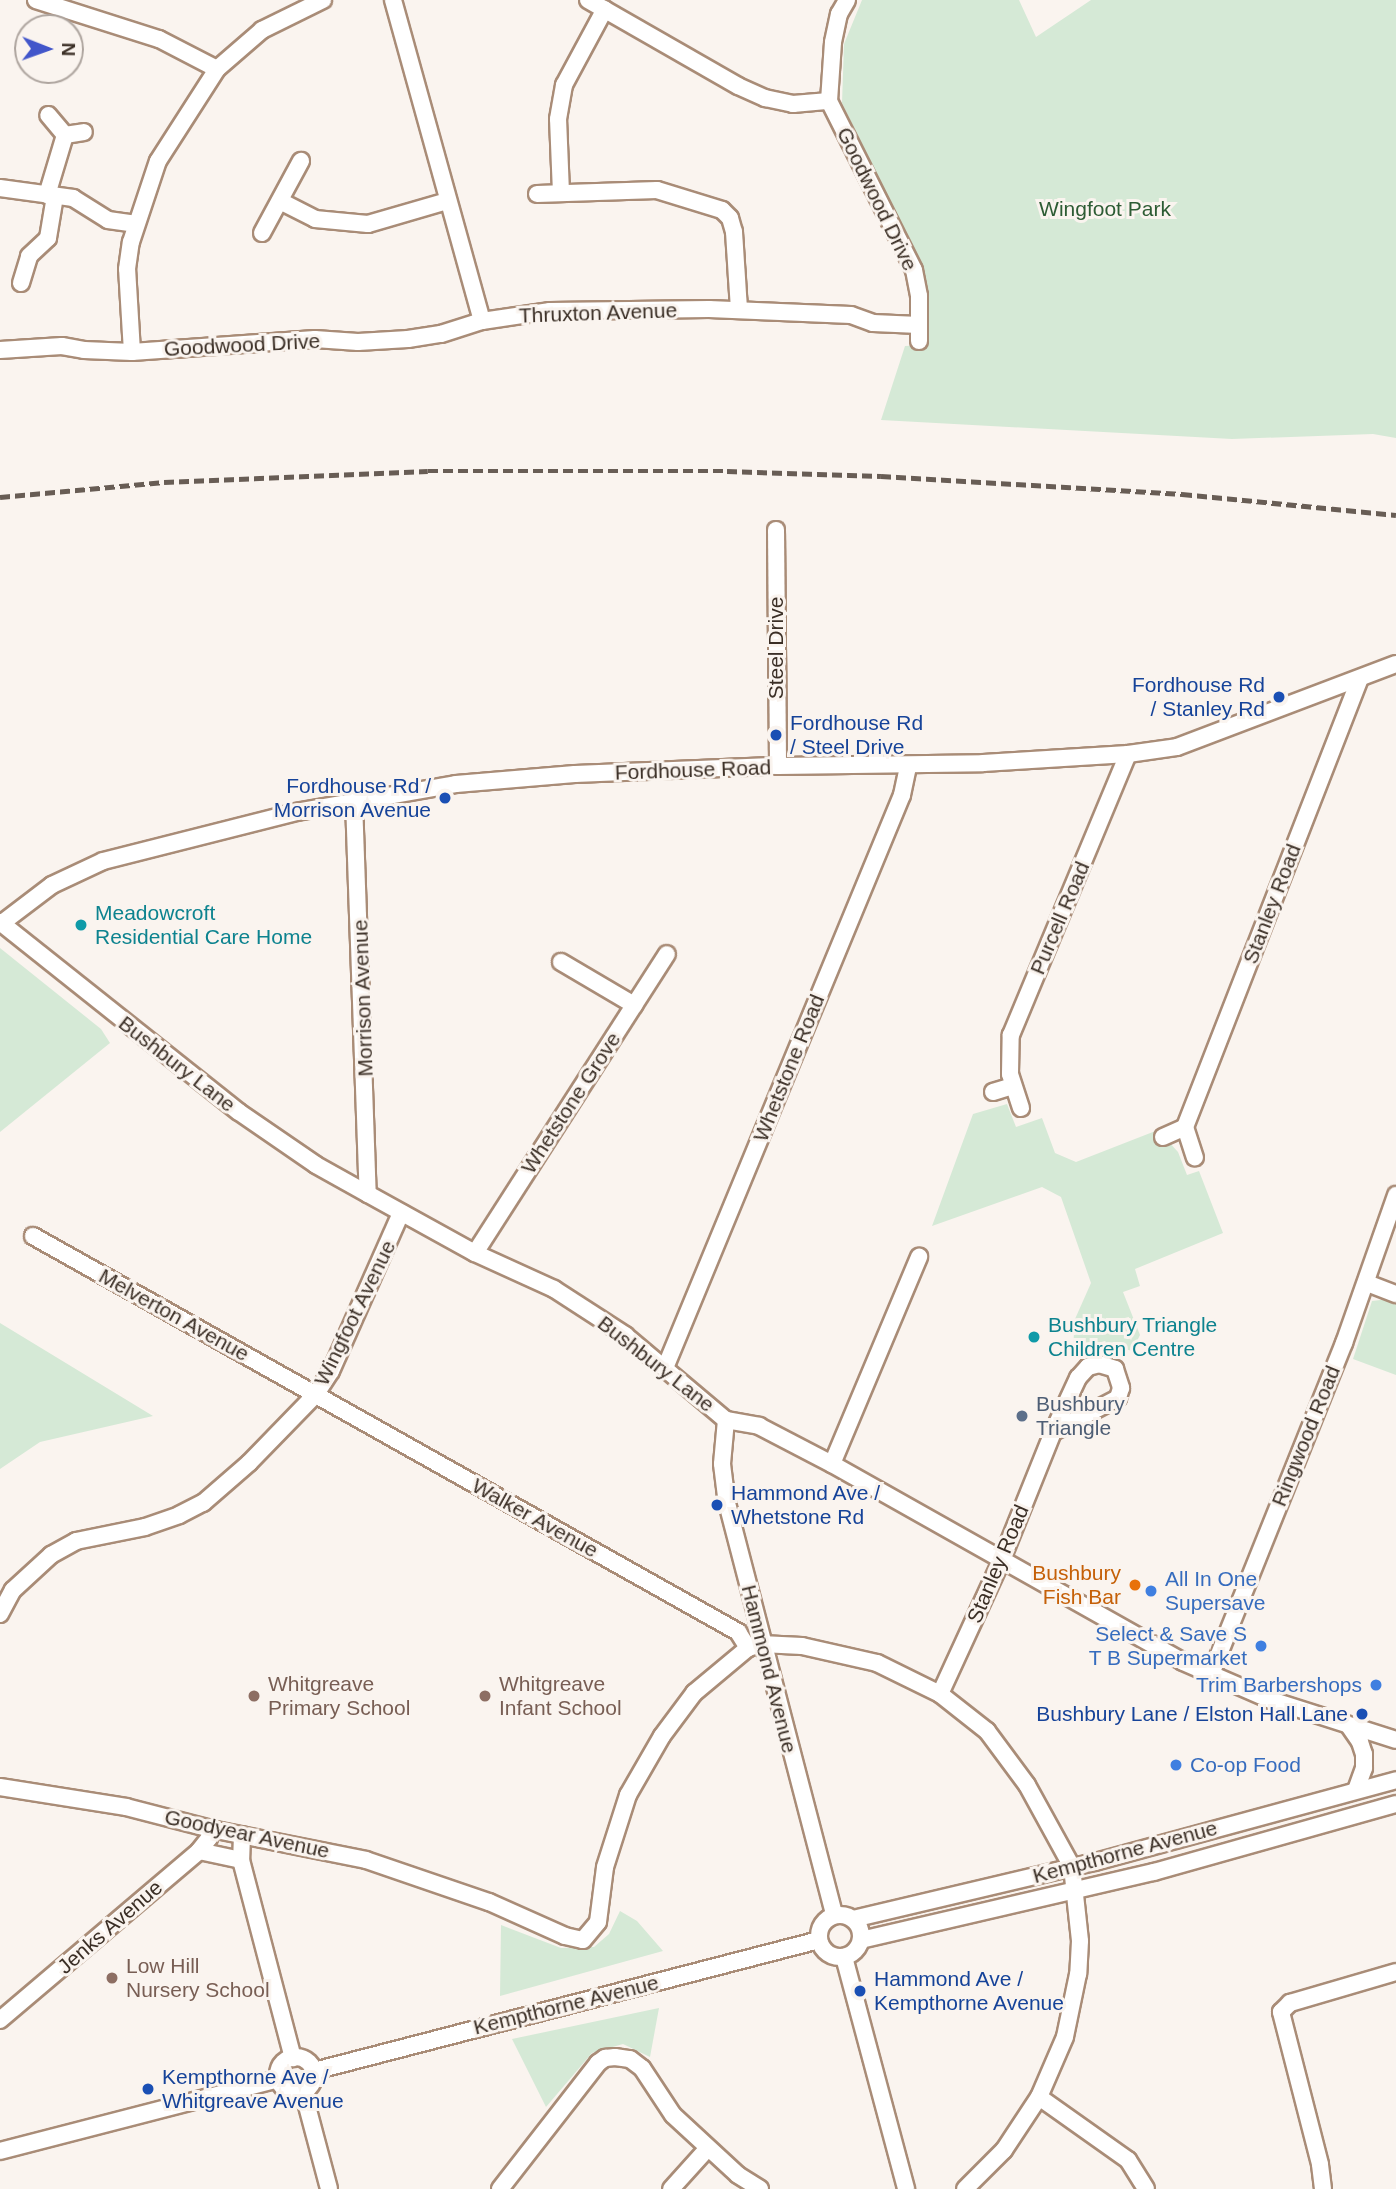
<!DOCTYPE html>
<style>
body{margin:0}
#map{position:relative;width:1396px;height:2189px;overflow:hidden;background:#faf4ef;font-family:Arial,sans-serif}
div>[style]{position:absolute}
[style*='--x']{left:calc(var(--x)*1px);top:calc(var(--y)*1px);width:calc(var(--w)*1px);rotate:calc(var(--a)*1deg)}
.green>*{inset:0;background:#d5e9d6}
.roads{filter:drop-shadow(2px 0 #a98c77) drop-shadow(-2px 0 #a98c77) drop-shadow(0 2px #a98c77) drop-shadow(0 -2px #a98c77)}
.minor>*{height:16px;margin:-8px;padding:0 8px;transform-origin:8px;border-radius:8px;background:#fff}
.minor>.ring{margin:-8px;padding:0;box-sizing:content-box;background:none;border:16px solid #fff;border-radius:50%}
.rail>*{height:4.5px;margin-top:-2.25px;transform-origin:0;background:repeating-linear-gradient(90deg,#685d55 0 10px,transparent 0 15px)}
.dots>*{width:19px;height:19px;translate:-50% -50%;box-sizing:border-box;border:4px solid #faf4ef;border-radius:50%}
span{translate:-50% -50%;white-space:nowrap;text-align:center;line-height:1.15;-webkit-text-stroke:6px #faf4ef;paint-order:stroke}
.street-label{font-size:21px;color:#3b2f26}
.park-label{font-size:21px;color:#2d5c34}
.transit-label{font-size:21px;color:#164399}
.right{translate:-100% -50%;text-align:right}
.left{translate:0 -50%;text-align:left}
.culture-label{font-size:21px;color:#0d838f}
.service-label{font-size:21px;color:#4e5e75}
.food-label{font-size:21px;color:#c56008}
.shop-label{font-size:21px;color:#366cbe}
.education-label{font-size:21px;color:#785e54}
.north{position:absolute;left:14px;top:14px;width:70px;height:70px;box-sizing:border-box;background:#faf4ef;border:2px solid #aea59f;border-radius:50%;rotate:91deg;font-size:19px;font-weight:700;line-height:28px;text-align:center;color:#3b2f26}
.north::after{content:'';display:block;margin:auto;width:24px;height:32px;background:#4256ca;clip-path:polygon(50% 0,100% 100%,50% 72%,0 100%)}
</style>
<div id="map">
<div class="green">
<div style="clip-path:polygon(862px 0,1019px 0,1036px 37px,1091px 0,1396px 0,1396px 438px,1373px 434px,1232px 439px,881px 420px,905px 346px,925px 345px,926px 278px,842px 103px,844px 44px)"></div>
<div style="clip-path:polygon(0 948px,101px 1029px,110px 1043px,0 1132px)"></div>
<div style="clip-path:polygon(1007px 1104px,1016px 1127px,1042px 1118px,1055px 1153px,1076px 1162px,1158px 1130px,1178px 1152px,1187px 1175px,1199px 1171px,1223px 1233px,1135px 1269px,1140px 1286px,1123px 1292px,1140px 1335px,1132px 1351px,1100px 1342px,1073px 1348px,1075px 1319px,1091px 1283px,1061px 1197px,1042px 1187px,932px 1226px,973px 1114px)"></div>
<div style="clip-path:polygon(1389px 1299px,1396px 1302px,1396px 1375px,1353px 1359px,1372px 1301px)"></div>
<div style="clip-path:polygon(0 1323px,153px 1416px,40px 1442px,0 1469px)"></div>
<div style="clip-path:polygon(620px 1911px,637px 1921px,663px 1951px,500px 1996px,501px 1925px,561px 1948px,594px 1947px,609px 1934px)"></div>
<div style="clip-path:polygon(659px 2008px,650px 2057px,623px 2044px,592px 2053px,546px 2107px,512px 2039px)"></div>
</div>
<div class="roads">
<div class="minor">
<div style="--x:36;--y:0;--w:129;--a:17.6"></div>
<div style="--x:159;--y:39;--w:65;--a:27.3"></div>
<div style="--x:393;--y:0;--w:333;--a:74.5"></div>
<div style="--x:482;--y:321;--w:69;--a:-8.4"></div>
<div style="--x:550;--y:311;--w:159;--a:-0.7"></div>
<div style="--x:709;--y:309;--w:142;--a:2.4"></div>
<div style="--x:851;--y:315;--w:23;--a:20"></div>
<div style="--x:873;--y:323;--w:46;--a:2.5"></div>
<div style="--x:588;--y:0;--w:173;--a:29.8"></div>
<div style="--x:738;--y:86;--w:30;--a:24"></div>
<div style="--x:765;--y:98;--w:29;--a:12"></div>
<div style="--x:793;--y:104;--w:36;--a:-5"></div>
<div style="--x:829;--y:101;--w:59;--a:-86.1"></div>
<div style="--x:833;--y:42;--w:29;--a:-78"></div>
<div style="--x:839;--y:14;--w:16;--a:-60"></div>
<div style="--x:829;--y:101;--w:189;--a:63.3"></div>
<div style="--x:914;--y:270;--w:26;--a:79"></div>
<div style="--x:919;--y:296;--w:45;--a:90"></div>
<div style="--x:65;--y:135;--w:19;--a:-9"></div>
<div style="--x:0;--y:188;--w:74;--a:7.8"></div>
<div style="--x:73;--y:198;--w:41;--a:32.2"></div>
<div style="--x:108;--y:220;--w:27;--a:8"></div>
<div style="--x:561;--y:193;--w:74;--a:-92.3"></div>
<div style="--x:558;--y:119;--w:35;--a:-80"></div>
<div style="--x:564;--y:85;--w:86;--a:-61.7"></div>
<div style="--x:537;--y:194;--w:120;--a:-1.9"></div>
<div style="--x:657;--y:190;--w:68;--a:17.1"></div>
<div style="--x:722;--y:210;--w:11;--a:45"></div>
<div style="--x:730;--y:218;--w:15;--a:74"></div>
<div style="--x:734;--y:232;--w:78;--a:86.3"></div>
<div style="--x:47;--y:195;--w:63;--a:-73.3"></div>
<div style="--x:65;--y:135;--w:26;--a:-130"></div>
<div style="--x:280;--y:201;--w:39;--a:27"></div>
<div style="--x:315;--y:219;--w:53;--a:5.4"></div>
<div style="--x:368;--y:224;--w:82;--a:-16.2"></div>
<div style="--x:262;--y:233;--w:82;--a:-61.6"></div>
<div style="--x:21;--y:283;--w:28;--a:-73"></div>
<div style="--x:29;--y:256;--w:26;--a:-43"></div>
<div style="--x:48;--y:238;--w:43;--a:-80.5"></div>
<div style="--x:0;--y:350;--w:62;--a:-3.7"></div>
<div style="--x:62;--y:346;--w:22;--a:10"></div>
<div style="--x:84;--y:350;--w:48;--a:2.4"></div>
<div style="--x:132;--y:352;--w:183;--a:-4.1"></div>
<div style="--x:315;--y:339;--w:43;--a:4"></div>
<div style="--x:358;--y:342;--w:50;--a:-3.4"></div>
<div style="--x:408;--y:339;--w:33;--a:-9"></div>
<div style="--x:441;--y:334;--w:43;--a:-17.6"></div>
<div style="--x:132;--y:352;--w:83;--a:-93.4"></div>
<div style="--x:127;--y:269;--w:27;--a:-82"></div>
<div style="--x:131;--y:242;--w:85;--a:-71.6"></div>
<div style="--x:158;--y:161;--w:109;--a:-57.3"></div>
<div style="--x:217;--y:69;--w:60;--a:-40.9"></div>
<div style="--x:262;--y:30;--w:68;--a:-26.2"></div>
<div style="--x:776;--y:530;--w:236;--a:89.5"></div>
<div style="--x:354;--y:801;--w:393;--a:88"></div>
<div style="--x:0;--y:922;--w:305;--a:38.5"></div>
<div style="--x:239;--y:1112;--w:93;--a:34.5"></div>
<div style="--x:316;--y:1165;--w:60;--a:29.1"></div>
<div style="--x:368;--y:1194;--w:122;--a:28.9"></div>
<div style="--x:475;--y:1253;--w:87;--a:24.5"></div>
<div style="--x:554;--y:1289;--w:85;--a:32.9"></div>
<div style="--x:625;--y:1335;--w:132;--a:40.1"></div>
<div style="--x:726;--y:1420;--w:34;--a:10"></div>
<div style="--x:759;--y:1426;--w:82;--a:27.5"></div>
<div style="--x:832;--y:1464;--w:403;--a:29.4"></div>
<div style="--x:1183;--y:1662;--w:96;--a:23.4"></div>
<div style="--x:1271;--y:1700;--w:131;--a:17.7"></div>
<div style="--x:2;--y:923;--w:63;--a:-37.2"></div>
<div style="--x:52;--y:885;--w:56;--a:-25.2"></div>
<div style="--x:103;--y:861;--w:199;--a:-14.2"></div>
<div style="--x:296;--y:812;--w:162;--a:-9.9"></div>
<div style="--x:456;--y:784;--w:119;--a:-4.8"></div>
<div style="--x:575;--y:774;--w:203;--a:-2.3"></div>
<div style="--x:778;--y:766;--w:205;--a:-0.8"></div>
<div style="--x:983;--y:763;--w:145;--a:-3.6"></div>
<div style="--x:1128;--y:754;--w:49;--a:-8.1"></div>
<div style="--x:1177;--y:747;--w:234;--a:-20.8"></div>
<div style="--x:561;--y:962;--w:85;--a:30.5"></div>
<div style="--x:993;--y:1092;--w:21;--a:-17"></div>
<div style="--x:1021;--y:1108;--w:36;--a:-108"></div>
<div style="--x:1010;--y:1074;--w:39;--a:-89"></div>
<div style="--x:1011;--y:1035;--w:304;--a:-67.4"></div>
<div style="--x:1185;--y:1127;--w:479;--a:-68.7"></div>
<div style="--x:1163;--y:1137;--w:24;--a:-24"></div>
<div style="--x:1185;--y:1127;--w:32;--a:72"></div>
<div style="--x:33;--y:1236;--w:809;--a:29.32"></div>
<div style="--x:738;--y:1632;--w:19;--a:58"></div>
<div style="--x:475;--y:1253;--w:355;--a:-57.3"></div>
<div style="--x:1367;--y:1283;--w:31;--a:21"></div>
<div style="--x:665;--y:1368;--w:620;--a:-67.53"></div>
<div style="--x:902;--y:795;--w:30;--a:-78"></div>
<div style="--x:726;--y:1420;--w:44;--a:95.2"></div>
<div style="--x:722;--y:1464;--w:39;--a:83"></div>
<div style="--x:727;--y:1503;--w:426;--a:75.4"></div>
<div style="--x:832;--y:1464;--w:225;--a:-67.2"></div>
<div style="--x:0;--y:1614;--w:27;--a:-62"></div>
<div style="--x:13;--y:1590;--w:52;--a:-42.6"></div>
<div style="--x:51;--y:1555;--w:29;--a:-29"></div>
<div style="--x:76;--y:1541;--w:70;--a:-11.5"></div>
<div style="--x:145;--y:1527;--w:36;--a:-19"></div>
<div style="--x:179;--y:1515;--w:27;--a:-27"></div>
<div style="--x:203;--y:1503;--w:61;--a:-41"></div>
<div style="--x:249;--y:1463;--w:96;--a:-45.8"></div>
<div style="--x:316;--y:1394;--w:27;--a:-57"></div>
<div style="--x:331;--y:1371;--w:173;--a:-66.1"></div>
<div style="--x:1211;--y:1674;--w:357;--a:-68.1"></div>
<div style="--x:1344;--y:1343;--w:157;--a:-70.6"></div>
<div style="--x:940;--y:1694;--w:149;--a:-65.3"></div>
<div style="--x:1002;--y:1559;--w:137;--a:-68.1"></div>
<div style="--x:1053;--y:1432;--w:60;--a:-65.2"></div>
<div style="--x:1078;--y:1378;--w:15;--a:-48"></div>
<div style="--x:1088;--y:1367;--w:11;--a:-15"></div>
<div style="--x:1099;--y:1364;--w:17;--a:17"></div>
<div style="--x:1115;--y:1369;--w:20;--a:72"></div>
<div style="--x:1121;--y:1388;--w:10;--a:107"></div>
<div style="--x:1118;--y:1398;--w:73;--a:152.4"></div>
<div style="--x:1349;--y:1726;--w:19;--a:55"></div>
<div style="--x:1360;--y:1742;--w:13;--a:72"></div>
<div style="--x:1364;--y:1754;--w:14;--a:90"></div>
<div style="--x:1364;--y:1768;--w:23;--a:110"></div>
<div style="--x:0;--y:1787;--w:128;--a:9"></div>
<div style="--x:126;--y:1807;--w:88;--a:14.5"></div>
<div style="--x:211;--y:1829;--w:158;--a:11.3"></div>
<div style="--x:366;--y:1860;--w:130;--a:18.9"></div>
<div style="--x:489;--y:1902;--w:83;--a:24.1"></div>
<div style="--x:565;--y:1936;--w:18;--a:13"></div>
<div style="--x:583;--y:1940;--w:23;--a:-50"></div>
<div style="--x:598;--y:1922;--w:55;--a:-82.7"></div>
<div style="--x:605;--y:1867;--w:76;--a:-72.3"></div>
<div style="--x:628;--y:1795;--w:68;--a:-60"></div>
<div style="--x:662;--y:1736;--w:54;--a:-53.3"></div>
<div style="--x:694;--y:1693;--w:70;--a:-39.8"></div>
<div style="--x:748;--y:1648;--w:14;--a:-17"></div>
<div style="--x:761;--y:1644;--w:41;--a:2.8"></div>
<div style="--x:802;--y:1646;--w:77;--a:12.8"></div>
<div style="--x:877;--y:1663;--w:70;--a:26.2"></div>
<div style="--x:940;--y:1694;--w:60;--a:38.2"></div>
<div style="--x:987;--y:1731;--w:67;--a:53.5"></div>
<div style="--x:1027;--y:1785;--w:94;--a:61.2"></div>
<div style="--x:1072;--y:1867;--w:74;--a:83.8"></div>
<div style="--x:1080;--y:1941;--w:33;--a:93"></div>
<div style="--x:1078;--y:1974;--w:64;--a:101.7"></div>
<div style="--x:1065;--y:2037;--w:65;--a:113.4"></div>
<div style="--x:1039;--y:2097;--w:64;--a:123.4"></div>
<div style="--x:1004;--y:2150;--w:55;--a:135"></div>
<div style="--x:242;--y:1835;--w:25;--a:92"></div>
<div style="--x:241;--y:1860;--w:205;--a:75.3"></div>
<div style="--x:199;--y:1851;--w:43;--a:12.1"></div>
<div class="ring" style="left:819px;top:1915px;width:26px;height:26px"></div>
<div style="--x:853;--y:1919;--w:249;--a:-13.3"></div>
<div style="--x:1095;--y:1862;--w:312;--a:-15.2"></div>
<div style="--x:861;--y:1940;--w:301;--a:-13.1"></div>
<div style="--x:1154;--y:1872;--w:251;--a:-15.7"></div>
<div style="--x:844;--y:1957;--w:240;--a:75"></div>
<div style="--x:0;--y:2020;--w:261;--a:-40.3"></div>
<div style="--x:199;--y:1851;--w:16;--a:-52"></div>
<div style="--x:209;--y:1838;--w:9;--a:-77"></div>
<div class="ring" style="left:278px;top:2057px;width:20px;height:20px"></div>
<div style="--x:314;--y:2071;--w:522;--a:-14.54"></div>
<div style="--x:303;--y:2091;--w:101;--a:75.1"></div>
<div style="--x:1039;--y:2097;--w:109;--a:35.3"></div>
<div style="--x:1128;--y:2160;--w:34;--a:58"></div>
<div style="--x:0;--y:2151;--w:287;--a:-14.5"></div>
<div style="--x:500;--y:2189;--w:160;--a:-52.1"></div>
<div style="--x:598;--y:2063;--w:9;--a:-36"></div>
<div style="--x:605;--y:2058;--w:10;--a:-6"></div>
<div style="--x:615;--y:2057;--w:15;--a:8"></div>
<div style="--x:630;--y:2059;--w:15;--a:37"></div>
<div style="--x:642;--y:2068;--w:56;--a:56.6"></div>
<div style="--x:673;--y:2115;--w:88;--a:42.7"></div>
<div style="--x:738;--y:2175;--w:26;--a:32"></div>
<div style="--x:671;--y:2189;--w:55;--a:-47.9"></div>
<div style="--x:1323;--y:2189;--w:25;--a:-97"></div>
<div style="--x:1320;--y:2164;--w:157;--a:-104.4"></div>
<div style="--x:1281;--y:2012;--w:13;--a:-45"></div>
<div style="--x:1290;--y:2003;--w:110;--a:-16.3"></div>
</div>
</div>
<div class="rail">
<div style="--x:0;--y:497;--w:165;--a:-5.2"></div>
<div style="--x:164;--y:482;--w:264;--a:-2.4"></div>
<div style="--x:428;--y:471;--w:299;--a:0"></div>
<div style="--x:727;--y:471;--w:154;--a:1.9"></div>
<div style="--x:881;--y:476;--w:302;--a:3.4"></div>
<div style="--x:1182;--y:494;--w:215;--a:5.6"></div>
</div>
<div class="dots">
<div style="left:1279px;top:697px;background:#1a4fb4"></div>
<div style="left:776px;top:735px;background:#1a4fb4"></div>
<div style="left:445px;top:798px;background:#1a4fb4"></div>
<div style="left:81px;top:925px;background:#0f9aa8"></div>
<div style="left:1034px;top:1337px;background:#0f9aa8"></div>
<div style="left:1022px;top:1416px;background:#5c6f8a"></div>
<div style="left:717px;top:1505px;background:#1a4fb4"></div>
<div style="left:1135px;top:1585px;background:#e8710a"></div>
<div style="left:1151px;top:1591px;background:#3f7fe0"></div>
<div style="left:1261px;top:1646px;background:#3f7fe0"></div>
<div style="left:1376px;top:1685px;background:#3f7fe0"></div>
<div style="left:254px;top:1696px;background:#8d6e63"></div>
<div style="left:485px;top:1696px;background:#8d6e63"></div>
<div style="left:1362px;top:1714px;background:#1a4fb4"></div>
<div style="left:1176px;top:1765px;background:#3f7fe0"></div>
<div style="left:112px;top:1978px;background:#8d6e63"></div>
<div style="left:860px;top:1991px;background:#1a4fb4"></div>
<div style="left:148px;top:2089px;background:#1a4fb4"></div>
</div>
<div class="street-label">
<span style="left:877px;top:199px;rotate:64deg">Goodwood Drive</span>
<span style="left:598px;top:313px;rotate:-2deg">Thruxton Avenue</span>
<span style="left:242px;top:345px;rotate:-3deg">Goodwood Drive</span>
<span style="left:776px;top:648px;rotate:-90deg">Steel Drive</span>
<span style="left:693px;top:770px;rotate:-2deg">Fordhouse Road</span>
<span style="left:1272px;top:904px;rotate:-69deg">Stanley Road</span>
<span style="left:1060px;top:918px;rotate:-67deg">Purcell Road</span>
<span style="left:363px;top:998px;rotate:-92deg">Morrison Avenue</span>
<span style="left:177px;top:1064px;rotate:38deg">Bushbury Lane</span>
<span style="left:789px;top:1068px;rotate:-68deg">Whetstone Road</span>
<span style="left:571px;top:1103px;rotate:-57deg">Whetstone Grove</span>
<span style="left:355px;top:1313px;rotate:-64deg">Wingfoot Avenue</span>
<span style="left:174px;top:1315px;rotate:29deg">Melverton Avenue</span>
<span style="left:656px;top:1364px;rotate:38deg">Bushbury Lane</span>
<span style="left:1306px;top:1436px;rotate:-68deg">Ringwood Road</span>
<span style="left:535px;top:1518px;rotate:29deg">Walker Avenue</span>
<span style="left:998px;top:1564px;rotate:-67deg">Stanley Road</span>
<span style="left:769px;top:1669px;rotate:76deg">Hammond Avenue</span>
<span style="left:247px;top:1834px;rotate:12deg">Goodyear Avenue</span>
<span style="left:1125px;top:1852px;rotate:-15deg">Kempthorne Avenue</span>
<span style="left:110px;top:1927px;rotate:-41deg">Jenks Avenue</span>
<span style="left:566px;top:2005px;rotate:-14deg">Kempthorne Avenue</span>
</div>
<div class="park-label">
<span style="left:1105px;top:209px">Wingfoot Park</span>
</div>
<div class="transit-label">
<span class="right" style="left:1265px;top:697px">Fordhouse Rd<br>/ Stanley Rd</span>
<span class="left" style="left:790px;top:735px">Fordhouse Rd<br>/ Steel Drive</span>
<span class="right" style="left:431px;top:798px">Fordhouse Rd /<br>Morrison Avenue</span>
<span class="left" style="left:731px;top:1505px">Hammond Ave /<br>Whetstone Rd</span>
<span class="right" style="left:1348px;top:1714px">Bushbury Lane / Elston Hall Lane</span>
<span class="left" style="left:874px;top:1991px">Hammond Ave /<br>Kempthorne Avenue</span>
<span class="left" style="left:162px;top:2089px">Kempthorne Ave /<br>Whitgreave Avenue</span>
</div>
<div class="culture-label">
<span class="left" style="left:95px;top:925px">Meadowcroft<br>Residential Care Home</span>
<span class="left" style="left:1048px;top:1337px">Bushbury Triangle<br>Children Centre</span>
</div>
<div class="service-label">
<span class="left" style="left:1036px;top:1416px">Bushbury<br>Triangle</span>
</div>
<div class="food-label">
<span class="right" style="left:1121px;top:1585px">Bushbury<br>Fish Bar</span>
</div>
<div class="shop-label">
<span class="left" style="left:1165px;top:1591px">All In One<br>Supersave</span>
<span class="right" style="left:1247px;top:1646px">Select &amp; Save S<br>T B Supermarket</span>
<span class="right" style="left:1362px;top:1685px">Trim Barbershops</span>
<span class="left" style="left:1190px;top:1765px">Co-op Food</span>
</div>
<div class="education-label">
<span class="left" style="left:268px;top:1696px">Whitgreave<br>Primary School</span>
<span class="left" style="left:499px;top:1696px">Whitgreave<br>Infant School</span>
<span class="left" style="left:126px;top:1978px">Low Hill<br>Nursery School</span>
</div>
<div class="north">N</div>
</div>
